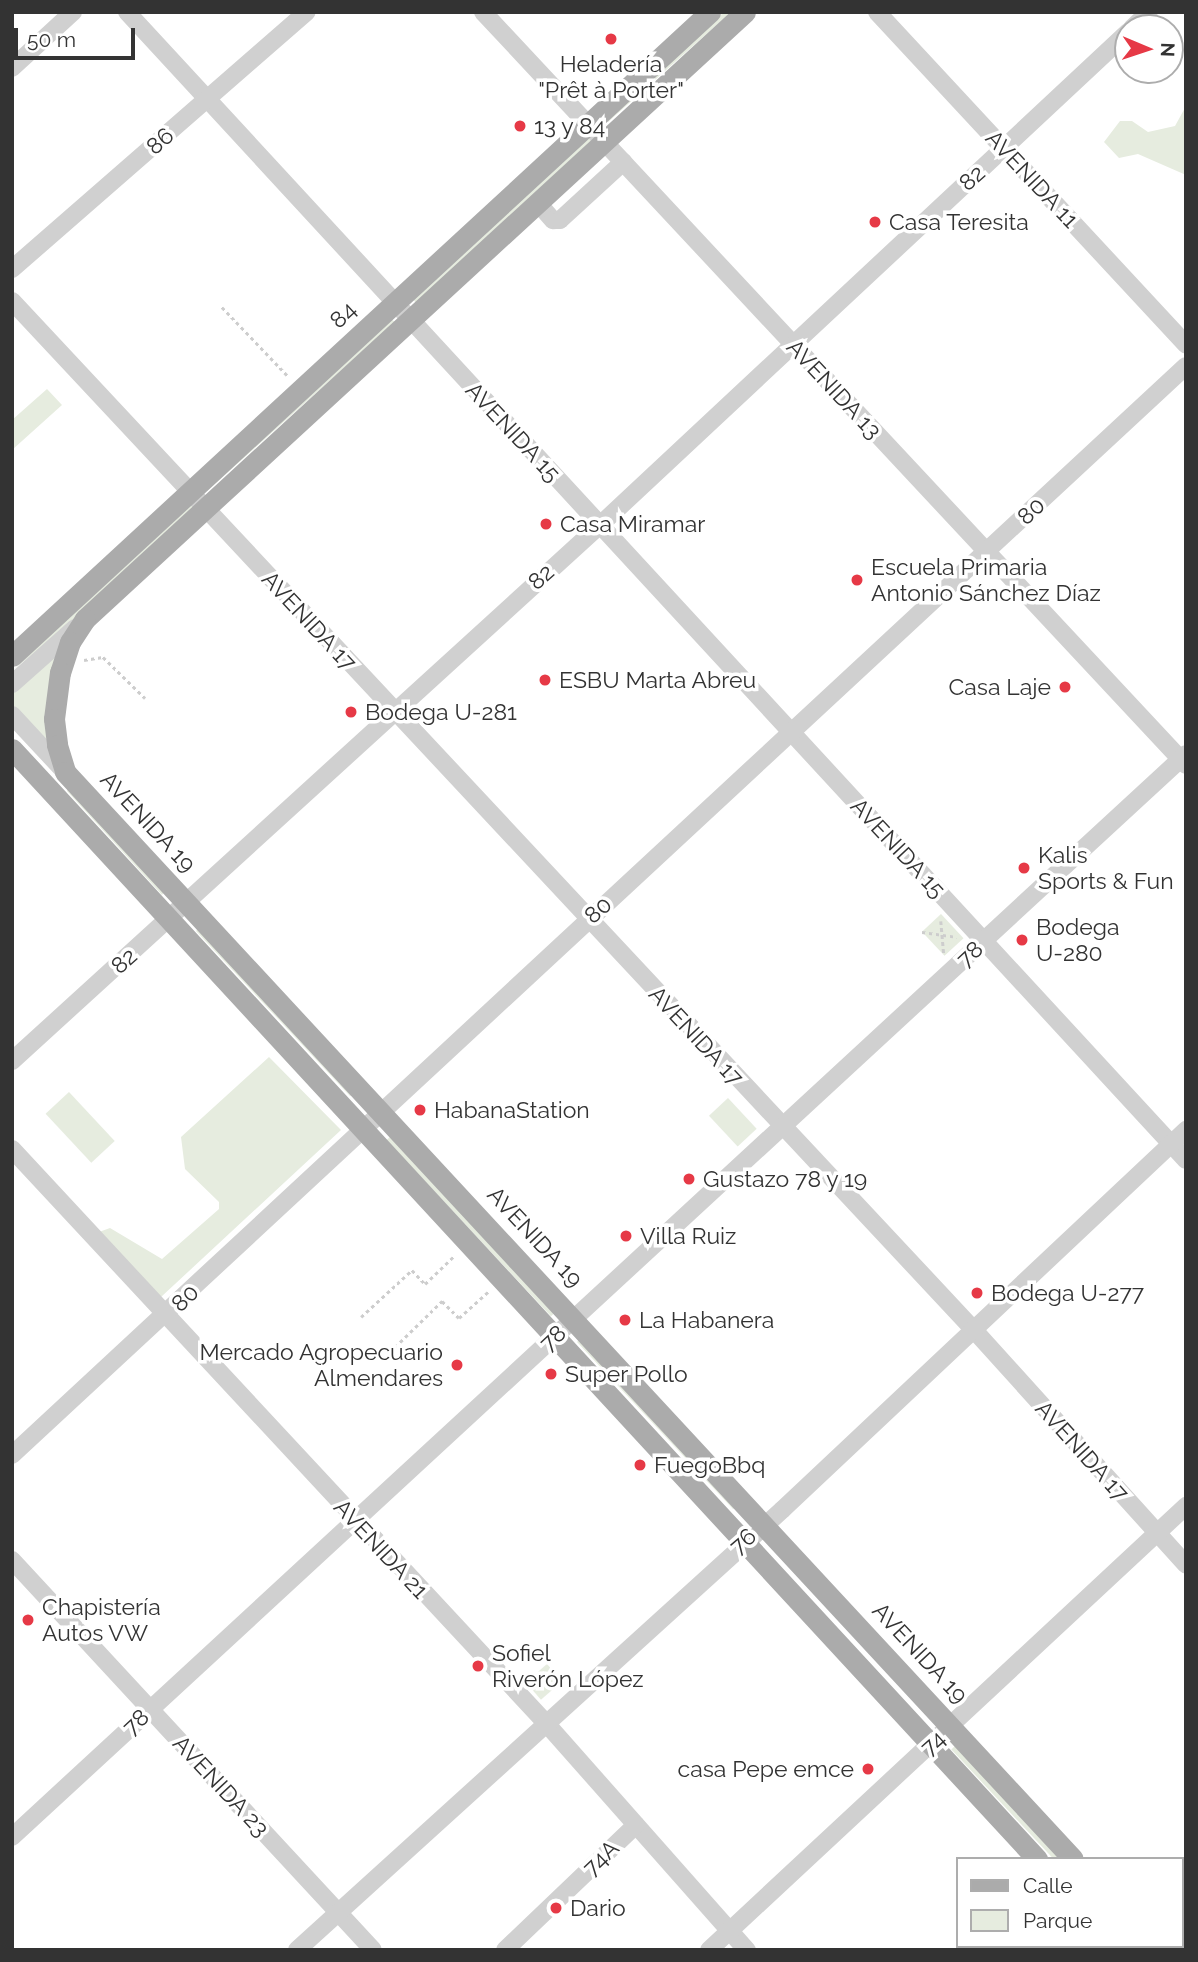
<!DOCTYPE html>
<meta charset="utf-8">
<style>
body{margin:0}
#map{position:relative;width:1198px;height:1962px;overflow:hidden;background:#fff;font-family:Raleway,sans-serif}
div>[style]{position:absolute}
[style*='--x']{left:calc(var(--x)*1px);top:calc(var(--y)*1px);width:calc(var(--w)*1px);rotate:calc(var(--a)*1deg)}
.green>*{inset:0;background:#e6ecdf;transform-origin:0 0}
.path>*{height:2.5px;margin-top:-1.25px;transform-origin:0;background:repeating-linear-gradient(90deg,#cdcdcd 0 3.5px,transparent 0 7px)}
.minor>*{height:18px;margin:-9px;padding:0 9px;transform-origin:9px;border-radius:9px;background:#d0d0d0}
.major>*{height:21px;margin:-10.5px;padding:0 10.5px;transform-origin:10.5px;border-radius:10.5px;background:#ababab}
.dots>*{width:19px;height:19px;translate:-50% -50%;box-sizing:border-box;border:4px solid #fff;border-radius:50%}
span{translate:-50% -50%;white-space:nowrap;text-align:center;line-height:1.15;-webkit-text-stroke:7px #fff;paint-order:stroke}
.poi-label{font-size:23px;color:#333}
.left{translate:0 -50%;text-align:left}
.right{translate:-100% -50%;text-align:right}
.street-label{font-size:23px;color:#333}
.frame{position:absolute;inset:0;border:14px solid #333;pointer-events:none}
.legend{position:absolute;left:956px;top:1857px;width:228px;height:91px;box-sizing:border-box;background:#fff;border:2px solid #adadad;margin:0;padding:9px 12px;list-style:none;font-size:21px;color:#333}
.legend li{display:flex;align-items:center;gap:14px;height:35px}
.legend b{width:35px;border:2px solid #adadad}
.north{position:absolute;left:1114px;top:14px;width:70px;height:70px;box-sizing:border-box;background:#fff;border:2px solid #adadad;border-radius:50%;rotate:92deg;font-size:19px;font-weight:700;line-height:28px;text-align:center;color:#333}
.north::after{content:'';display:block;margin:auto;width:24px;height:32px;background:#e63946;clip-path:polygon(50% 0,100% 100%,50% 72%,0 100%)}
.scale{position:absolute;left:14px;top:28px;width:121px;height:32px;box-sizing:border-box;border:4px solid #333;border-top:0;padding-left:9px;font-size:21px;line-height:24px;white-space:nowrap;color:#333;-webkit-text-stroke:5px #fff;paint-order:stroke}
</style>
<div id="map">
<div class="green">
<div style="clip-path:polygon(724px 12px,731px 12px,608px 122px,607px 120px)"></div>
<div style="clip-path:polygon(1186px 106px,1186px 175px,1138px 154px,1119px 158px,1104px 142px,1120px 121px,1132px 121px,1148px 132px,1175px 126px)"></div>
<div style="clip-path:polygon(591px 134px,594px 138px,416px 303px,412px 298px)"></div>
<div style="clip-path:polygon(391px 319px,395px 322px,207px 491px,206px 489px)"></div>
<div style="clip-path:polygon(47px 389px,62px 405px,12px 450px,12px 420px)"></div>
<div style="clip-path:polygon(196px 498px,199px 501px,64px 629px,12px 671px)"></div>
<div style="clip-path:polygon(80px 626px,60px 672px,65px 771px,12px 715px,12px 684px)"></div>
<div style="clip-path:polygon(69px 787px,165px 891px,162px 895px,67px 791px)"></div>
<div style="left:941px;top:914px;width:33px;height:26px;rotate:47deg"></div>
<div style="clip-path:polygon(199px 928px,355px 1093px,350px 1096px,196px 931px)"></div>
<div style="clip-path:polygon(269px 1057px,341px 1130px,161px 1297px,99px 1232px,110px 1228px,162px 1259px,219px 1209px,219px 1202px,185px 1169px,181px 1137px)"></div>
<div style="left:69px;top:1092px;width:67px;height:32px;rotate:47deg"></div>
<div style="left:728px;top:1098px;width:42px;height:26px;rotate:47deg"></div>
<div style="left:391px;top:1136px;width:241px;height:6px;rotate:47deg"></div>
<div style="clip-path:polygon(581px 1338px,737px 1507px,733px 1509px,577px 1342px)"></div>
<div style="left:547px;top:1664px;width:23px;height:28px;rotate:49deg"></div>
<div style="left:955px;top:1746px;width:154px;height:5px;rotate:47deg"></div>
</div>
<div class="path">
<div style="--x:222;--y:307;--w:95;--a:46.3"></div>
<div style="--x:84;--y:660;--w:19;--a:-9"></div>
<div style="--x:103;--y:657;--w:59;--a:44.3"></div>
<div style="--x:941;--y:921;--w:32;--a:85"></div>
<div style="--x:922;--y:932;--w:35;--a:8"></div>
<div style="--x:361;--y:1317;--w:69;--a:-42.7"></div>
<div style="--x:412;--y:1270;--w:19;--a:47"></div>
<div style="--x:425;--y:1284;--w:42;--a:-44"></div>
<div style="--x:395;--y:1347;--w:66;--a:-44.4"></div>
<div style="--x:442;--y:1301;--w:24;--a:45"></div>
<div style="--x:459;--y:1318;--w:40;--a:-42"></div>
</div>
<div class="minor">
<div style="--x:127;--y:12;--w:1562;--a:47.31"></div>
<div style="--x:483;--y:12;--w:1030;--a:46.97"></div>
<div style="--x:877;--y:12;--w:454;--a:47.1"></div>
<div style="--x:1132;--y:28;--w:23;--a:-43"></div>
<div style="--x:12;--y:68;--w:83;--a:-42.6"></div>
<div style="--x:538;--y:203;--w:23;--a:49"></div>
<div style="--x:553;--y:220;--w:7;--a:0"></div>
<div style="--x:560;--y:220;--w:86;--a:-42.6"></div>
<div style="--x:12;--y:269;--w:391;--a:-41.1"></div>
<div style="--x:12;--y:301;--w:1409;--a:46.93"></div>
<div style="--x:974;--y:1330;--w:316;--a:47.9"></div>
<div style="--x:12;--y:684;--w:84;--a:-41.6"></div>
<div style="--x:12;--y:715;--w:78;--a:47.1"></div>
<div style="--x:12;--y:1061;--w:794;--a:-42.35"></div>
<div style="--x:599;--y:526;--w:724;--a:-43.04"></div>
<div style="--x:12;--y:1149;--w:783;--a:47.07"></div>
<div style="--x:545;--y:1722;--w:305;--a:48.5"></div>
<div style="--x:12;--y:1455;--w:1601;--a:-42.85"></div>
<div style="--x:12;--y:1560;--w:531;--a:47.21"></div>
<div style="--x:12;--y:1837;--w:1597;--a:-42.69"></div>
<div style="--x:1182;--y:1887;--w:5;--a:-37"></div>
<div style="--x:297;--y:1950;--w:655;--a:-42.21"></div>
<div style="--x:782;--y:1510;--w:555;--a:-43.25"></div>
<div style="--x:505;--y:1950;--w:181;--a:-43.7"></div>
<div style="--x:709;--y:1950;--w:652;--a:-42.95"></div>
</div>
<div class="major">
<div style="--x:745;--y:12;--w:897;--a:137.4"></div>
<div style="--x:85;--y:619;--w:27;--a:123"></div>
<div style="--x:70;--y:642;--w:32;--a:108"></div>
<div style="--x:60;--y:672;--w:47;--a:97.3"></div>
<div style="--x:54;--y:719;--w:26;--a:83"></div>
<div style="--x:57;--y:745;--w:28;--a:73"></div>
<div style="--x:65;--y:772;--w:1482;--a:47.16"></div>
<div style="--x:12;--y:656;--w:950;--a:-42.7"></div>
<div style="--x:12;--y:749;--w:1511;--a:47.28"></div>
<div style="--x:1117;--y:1946;--w:5;--a:53"></div>
<div style="--x:1153;--y:1946;--w:5;--a:53"></div>
</div>
<div class="dots">
<div style="left:611px;top:39px;background:#e63946"></div>
<div style="left:520px;top:126px;background:#e63946"></div>
<div style="left:875px;top:222px;background:#e63946"></div>
<div style="left:546px;top:524px;background:#e63946"></div>
<div style="left:857px;top:580px;background:#e63946"></div>
<div style="left:545px;top:680px;background:#e63946"></div>
<div style="left:1065px;top:687px;background:#e63946"></div>
<div style="left:351px;top:712px;background:#e63946"></div>
<div style="left:1024px;top:868px;background:#e63946"></div>
<div style="left:1022px;top:940px;background:#e63946"></div>
<div style="left:420px;top:1110px;background:#e63946"></div>
<div style="left:689px;top:1179px;background:#e63946"></div>
<div style="left:626px;top:1236px;background:#e63946"></div>
<div style="left:977px;top:1293px;background:#e63946"></div>
<div style="left:625px;top:1320px;background:#e63946"></div>
<div style="left:457px;top:1365px;background:#e63946"></div>
<div style="left:551px;top:1374px;background:#e63946"></div>
<div style="left:640px;top:1465px;background:#e63946"></div>
<div style="left:28px;top:1620px;background:#e63946"></div>
<div style="left:478px;top:1666px;background:#e63946"></div>
<div style="left:868px;top:1769px;background:#e63946"></div>
<div style="left:556px;top:1908px;background:#e63946"></div>
</div>
<div class="poi-label">
<span style="left:611px;top:77px">Heladería<br>"Prêt à Porter"</span>
<span class="left" style="left:534px;top:126px">13 y 84</span>
<span class="left" style="left:889px;top:222px">Casa Teresita</span>
<span class="left" style="left:560px;top:524px">Casa Miramar</span>
<span class="left" style="left:871px;top:580px">Escuela Primaria<br>Antonio Sánchez Díaz</span>
<span class="left" style="left:559px;top:680px">ESBU Marta Abreu</span>
<span class="right" style="left:1051px;top:687px">Casa Laje</span>
<span class="left" style="left:365px;top:712px">Bodega U-281</span>
<span class="left" style="left:1038px;top:868px">Kalis<br>Sports &amp; Fun</span>
<span class="left" style="left:1036px;top:940px">Bodega<br>U-280</span>
<span class="left" style="left:434px;top:1110px">HabanaStation</span>
<span class="left" style="left:703px;top:1179px">Gustazo 78 y 19</span>
<span class="left" style="left:640px;top:1236px">Villa Ruiz</span>
<span class="left" style="left:991px;top:1293px">Bodega U-277</span>
<span class="left" style="left:639px;top:1320px">La Habanera</span>
<span class="right" style="left:443px;top:1365px">Mercado Agropecuario<br>Almendares</span>
<span class="left" style="left:565px;top:1374px">Super Pollo</span>
<span class="left" style="left:654px;top:1465px">FuegoBbq</span>
<span class="left" style="left:42px;top:1620px">Chapistería<br>Autos VW</span>
<span class="left" style="left:492px;top:1666px">Sofiel<br>Riverón López</span>
<span class="right" style="left:854px;top:1769px">casa Pepe emce</span>
<span class="left" style="left:570px;top:1908px">Dario</span>
</div>
<div class="street-label">
<span style="left:160px;top:141px;rotate:-41deg">86</span>
<span style="left:972px;top:178px;rotate:-42deg">82</span>
<span style="left:1032px;top:179px;rotate:47deg">AVENIDA 11</span>
<span style="left:343px;top:315px;rotate:-43deg">84</span>
<span style="left:834px;top:389px;rotate:47deg">AVENIDA 13</span>
<span style="left:513px;top:432px;rotate:47deg">AVENIDA 15</span>
<span style="left:1031px;top:511px;rotate:-43deg">80</span>
<span style="left:541px;top:577px;rotate:-42deg">82</span>
<span style="left:309px;top:621px;rotate:47deg">AVENIDA 17</span>
<span style="left:148px;top:822px;rotate:47deg">AVENIDA 19</span>
<span style="left:898px;top:848px;rotate:47deg">AVENIDA 15</span>
<span style="left:598px;top:910px;rotate:-42deg">80</span>
<span style="left:970px;top:954px;rotate:-43deg">78</span>
<span style="left:124px;top:961px;rotate:-42deg">82</span>
<span style="left:696px;top:1036px;rotate:47deg">AVENIDA 17</span>
<span style="left:535px;top:1237px;rotate:47deg">AVENIDA 19</span>
<span style="left:185px;top:1298px;rotate:-44deg">80</span>
<span style="left:553px;top:1338px;rotate:-43deg">78</span>
<span style="left:1082px;top:1451px;rotate:48deg">AVENIDA 17</span>
<span style="left:743px;top:1541px;rotate:-41deg">76</span>
<span style="left:381px;top:1549px;rotate:47deg">AVENIDA 21</span>
<span style="left:920px;top:1653px;rotate:47deg">AVENIDA 19</span>
<span style="left:136px;top:1722px;rotate:-43deg">78</span>
<span style="left:933px;top:1743px;rotate:-42deg">74</span>
<span style="left:221px;top:1786px;rotate:47deg">AVENIDA 23</span>
<span style="left:601px;top:1858px;rotate:-44deg">74A</span>
</div>
<div class="frame"></div>
<ul class="legend">
<li><b style="height:9px;background:#ababab"></b>Calle</li>
<li><b style="height:19px;background:#e6ecdf"></b>Parque</li>
</ul>
<div class="north">N</div>
<div class="scale">50 m</div>
</div>
